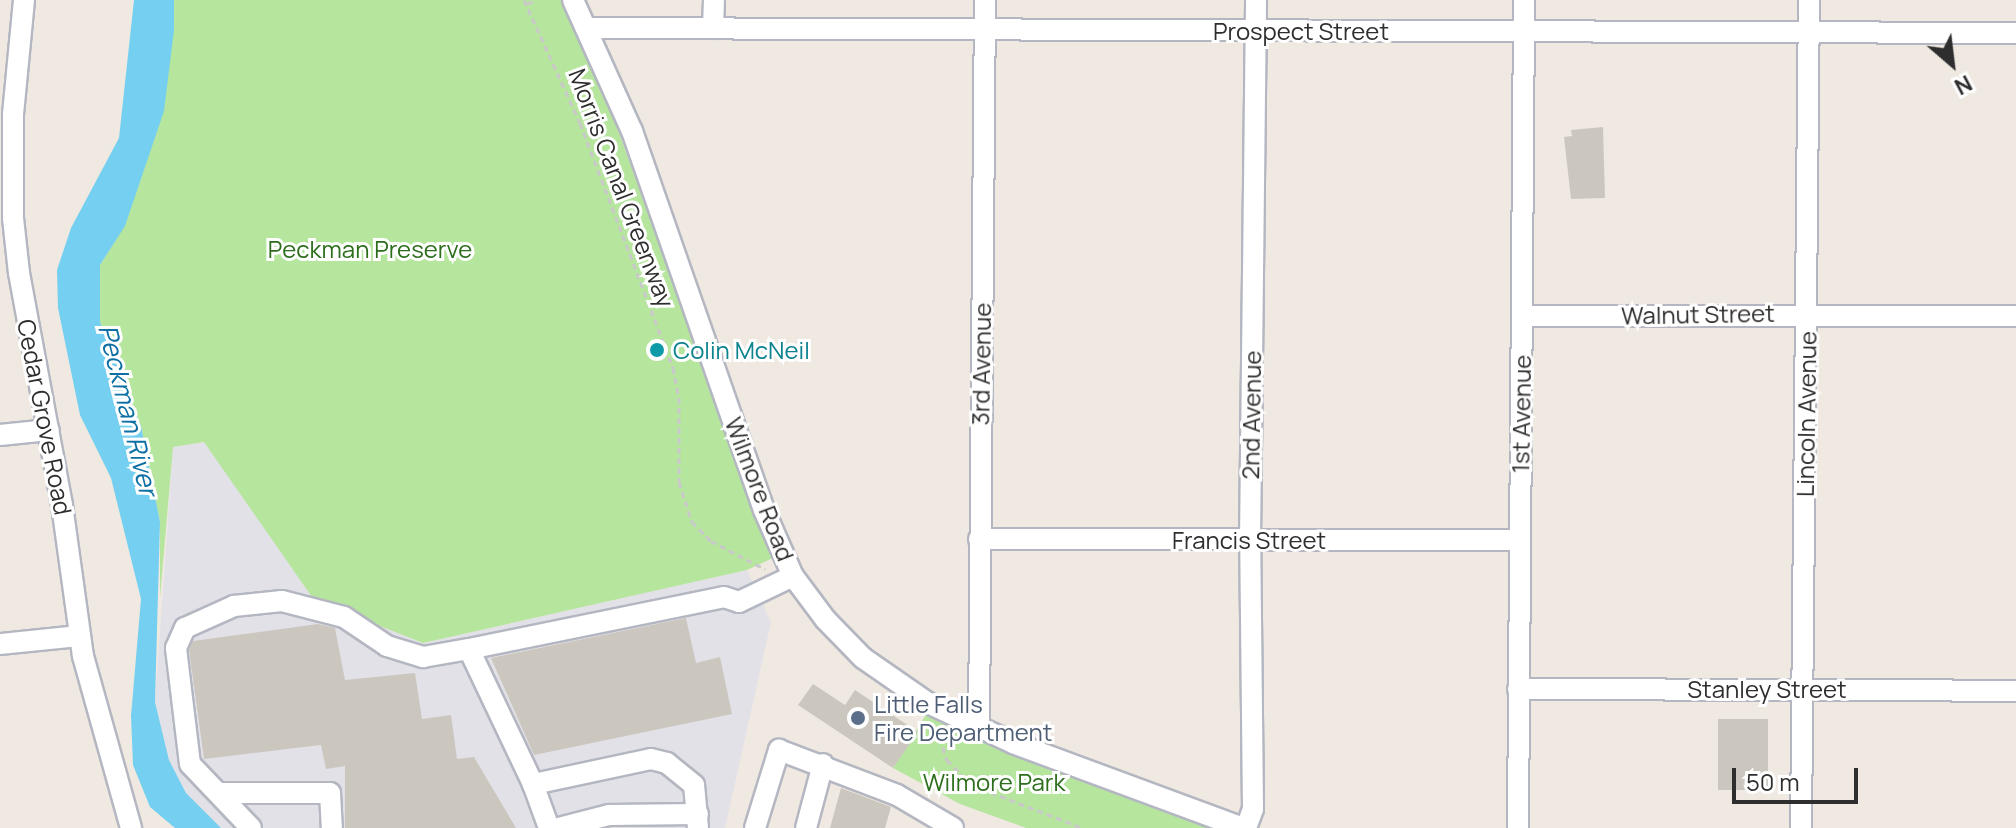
<!DOCTYPE html>
<style>
body{margin:0}
#map{position:relative;width:2016px;height:828px;overflow:hidden;background:#efe9e1;font-family:Manrope,sans-serif}
div>[style]{position:absolute}
[style*='--x']{left:calc(var(--x)*1px);top:calc(var(--y)*1px);width:calc(var(--w)*1px);rotate:calc(var(--a)*1deg)}
.industrial>*{inset:0;background:#e3e1e8}
.green>*{inset:0;background:#b6e59e}
.water>*{inset:0;background:#75cff0}
.building>*{inset:0;background:#cbc7bf;transform-origin:0 0}
.path>*{height:3px;margin-top:-1.5px;transform-origin:0;background:repeating-linear-gradient(90deg,#c9c9c9 0 6px,transparent 0 10px)}
.roads{filter:drop-shadow(2px 0 #b4b7c1) drop-shadow(-2px 0 #b4b7c1) drop-shadow(0 2px #b4b7c1) drop-shadow(0 -2px #b4b7c1)}
.minor>*{height:20px;margin:-10px;padding:0 10px;transform-origin:10px;border-radius:10px;background:#fff}
.dots>*{width:22px;height:22px;translate:-50% -50%;box-sizing:border-box;border:4px solid #fff;border-radius:50%}
span{translate:-50% -50%;white-space:nowrap;text-align:center;line-height:1.15;-webkit-text-stroke:6px #fff;paint-order:stroke}
.street-label{font-size:24px;color:#2e2e2e}
.park-label{font-size:24px;color:#2c6e1b}
.culture-label{font-size:24px;color:#0d838f}
.left{translate:0 -50%;text-align:left}
.service-label{font-size:24px;color:#4e5e75}
.water-label{font-size:26px;color:#0d6fa3;font-style:italic}
.north{position:absolute;left:1912px;top:24px;width:80px;height:80px;-webkit-text-stroke:6px #fff;paint-order:stroke;rotate:152deg;font-size:22px;font-weight:700;line-height:32px;text-align:center;color:#2e2e2e}
.north::after{content:'';display:block;margin:auto;width:28px;height:36px;background:#2e2e2e;clip-path:polygon(50% 0,100% 100%,50% 72%,0 100%)}
.scale{position:absolute;left:1732px;top:768px;width:126px;height:36px;box-sizing:border-box;border:4px solid #2e2e2e;border-top:0;padding-left:10px;font-size:24px;line-height:28px;white-space:nowrap;color:#2e2e2e;-webkit-text-stroke:6px #fff;paint-order:stroke}
</style>
<div id="map">
<div class="industrial">
<div style="clip-path:polygon(205px 442px,314px 600px,423px 643px,747px 570px,771px 622px,725px 828px,221px 828px,186px 793px,169px 759px,155px 702px,173px 447px)"></div>
</div>
<div class="green">
<div style="clip-path:polygon(172px 0,561px 0,614px 119px,773px 558px,747px 570px,423px 643px,314px 600px,204px 442px,173px 447px,160px 598px,160px 522px,141px 426px,100px 322px,100px 265px,117px 238px)"></div>
<div style="clip-path:polygon(927px 713px,986px 743px,1213px 828px,1026px 828px,960px 804px,893px 768px)"></div>
</div>
<div class="water">
<div style="clip-path:polygon(134px 0,174px 0,174px 30px,164px 111px,125px 226px,100px 265px,100px 322px,141px 426px,160px 522px,155px 702px,169px 760px,186px 793px,221px 828px,175px 828px,150px 807px,133px 765px,131px 716px,141px 599px,111px 478px,80px 415px,58px 308px,57px 270px,71px 228px,119px 138px)"></div>
</div>
<div class="building">
<div style="clip-path:polygon(1603px 127px,1605px 198px,1571px 199px,1564px 137px,1572px 136px,1571px 130px)"></div>
<div style="clip-path:polygon(686px 618px,696px 663px,720px 657px,732px 714px,534px 755px,491px 658px)"></div>
<div style="clip-path:polygon(318px 624px,335px 628px,345px 680px,415px 673px,422px 719px,451px 715px,457px 759px,474px 757px,516px 828px,345px 828px,345px 766px,326px 769px,321px 745px,204px 759px,189px 650px,193px 641px)"></div>
<div style="clip-path:polygon(813px 684px,845px 705px,855px 690px,918px 732px,893px 768px,798px 705px)"></div>
<div style="left:1718px;top:719px;width:50px;height:71px"></div>
<div style="clip-path:polygon(841px 788px,891px 807px,885px 828px,830px 828px)"></div>
</div>
<div class="path">
<div style="--x:524;--y:0;--w:135;--a:65.5"></div>
<div style="--x:580;--y:123;--w:262;--a:69.2"></div>
<div style="--x:673;--y:368;--w:31;--a:79"></div>
<div style="--x:679;--y:398;--w:84;--a:90"></div>
<div style="--x:679;--y:482;--w:42;--a:72"></div>
<div style="--x:692;--y:522;--w:27;--a:45"></div>
<div style="--x:711;--y:541;--w:61;--a:27.4"></div>
<div style="--x:527;--y:4;--w:9;--a:-27"></div>
<div style="--x:937;--y:728;--w:34;--a:73"></div>
<div style="--x:947;--y:760;--w:35;--a:45"></div>
<div style="--x:972;--y:785;--w:119;--a:21.2"></div>
</div>
<div class="roads">
<div class="minor">
<div style="--x:24;--y:0;--w:116;--a:95.5"></div>
<div style="--x:13;--y:115;--w:103;--a:90"></div>
<div style="--x:13;--y:218;--w:55;--a:83.8"></div>
<div style="--x:19;--y:273;--w:236;--a:79.5"></div>
<div style="--x:62;--y:505;--w:152;--a:82.1"></div>
<div style="--x:83;--y:656;--w:179;--a:74.4"></div>
<div style="--x:573;--y:0;--w:144;--a:65.8"></div>
<div style="--x:632;--y:131;--w:401;--a:70.8"></div>
<div style="--x:764;--y:510;--w:72;--a:66.3"></div>
<div style="--x:793;--y:576;--w:54;--a:53.3"></div>
<div style="--x:825;--y:619;--w:54;--a:45.7"></div>
<div style="--x:863;--y:658;--w:79;--a:34.7"></div>
<div style="--x:928;--y:703;--w:94;--a:25.2"></div>
<div style="--x:1013;--y:743;--w:245;--a:20.3"></div>
<div style="--x:587;--y:28;--w:1429;--a:0.2"></div>
<div style="--x:713;--y:28;--w:28;--a:-88"></div>
<div style="--x:1523;--y:316;--w:493;--a:0"></div>
<div style="--x:0;--y:435;--w:49;--a:-5.8"></div>
<div style="--x:979;--y:539;--w:540;--a:0.11"></div>
<div style="--x:0;--y:644;--w:79;--a:-5.8"></div>
<div style="--x:1518;--y:689;--w:498;--a:0.2"></div>
<div style="--x:979;--y:728;--w:728;--a:-89.53"></div>
<div style="--x:533;--y:784;--w:47;--a:70"></div>
<div style="--x:219;--y:793;--w:111;--a:0"></div>
<div style="--x:330;--y:793;--w:35;--a:87"></div>
<div style="--x:251;--y:828;--w:88;--a:-133.6"></div>
<div style="--x:190;--y:764;--w:117;--a:-96.9"></div>
<div style="--x:176;--y:648;--w:22;--a:-66"></div>
<div style="--x:185;--y:628;--w:54;--a:-24.2"></div>
<div style="--x:234;--y:606;--w:48;--a:-5.9"></div>
<div style="--x:282;--y:601;--w:64;--a:14.5"></div>
<div style="--x:344;--y:617;--w:52;--a:34"></div>
<div style="--x:387;--y:646;--w:38;--a:17"></div>
<div style="--x:423;--y:657;--w:47;--a:-9.9"></div>
<div style="--x:559;--y:828;--w:52;--a:-14.6"></div>
<div style="--x:609;--y:815;--w:89;--a:-0.6"></div>
<div style="--x:698;--y:828;--w:43;--a:-95.3"></div>
<div style="--x:694;--y:785;--w:35;--a:-141"></div>
<div style="--x:667;--y:763;--w:16;--a:-166"></div>
<div style="--x:651;--y:759;--w:121;--a:168"></div>
<div style="--x:533;--y:784;--w:149;--a:-115.4"></div>
<div style="--x:469;--y:649;--w:260;--a:-11.5"></div>
<div style="--x:724;--y:597;--w:16;--a:18"></div>
<div style="--x:739;--y:602;--w:60;--a:-25.7"></div>
<div style="--x:755;--y:828;--w:82;--a:-72.9"></div>
<div style="--x:779;--y:750;--w:126;--a:20.9"></div>
<div style="--x:897;--y:795;--w:65;--a:30.5"></div>
<div style="--x:806;--y:828;--w:66;--a:-75.1"></div>
<div style="--x:1246;--y:828;--w:20;--a:-70"></div>
<div style="--x:1253;--y:809;--w:268;--a:-90.6"></div>
<div style="--x:1250;--y:541;--w:541;--a:-89.36"></div>
<div style="--x:1518;--y:828;--w:828;--a:-89.58"></div>
<div style="--x:1801;--y:828;--w:828;--a:-89.45"></div>
</div>
</div>
<div class="dots">
<div style="left:657px;top:350px;background:#0f9aa8"></div>
<div style="left:858px;top:718px;background:#5c6f8a"></div>
</div>
<div class="street-label">
<span style="left:1301px;top:31px">Prospect Street</span>
<span style="left:622px;top:188px;rotate:69deg">Morris Canal Greenway</span>
<span style="left:1698px;top:314px;rotate:-1deg">Walnut Street</span>
<span style="left:981px;top:364px;rotate:-89deg">3rd Avenue</span>
<span style="left:1521px;top:414px;rotate:-89deg">1st Avenue</span>
<span style="left:1806px;top:414px;rotate:-89deg">Lincoln Avenue</span>
<span style="left:1251px;top:415px;rotate:-89deg">2nd Avenue</span>
<span style="left:45px;top:417px;rotate:79deg">Cedar Grove Road</span>
<span style="left:760px;top:489px;rotate:69deg">Wilmore Road</span>
<span style="left:1249px;top:540px">Francis Street</span>
<span style="left:1767px;top:689px">Stanley Street</span>
</div>
<div class="park-label">
<span style="left:370px;top:249px">Peckman Preserve</span>
<span style="left:994px;top:782px">Wilmore Park</span>
</div>
<div class="culture-label">
<span class="left" style="left:673px;top:350px">Colin McNeil</span>
</div>
<div class="service-label">
<span class="left" style="left:874px;top:718px">Little Falls<br>Fire Department</span>
</div>
<div class="water-label">
<span style="left:128px;top:410px;rotate:76deg">Peckman River</span>
</div>
<div class="north">N</div>
<div class="scale">50 m</div>
</div>
